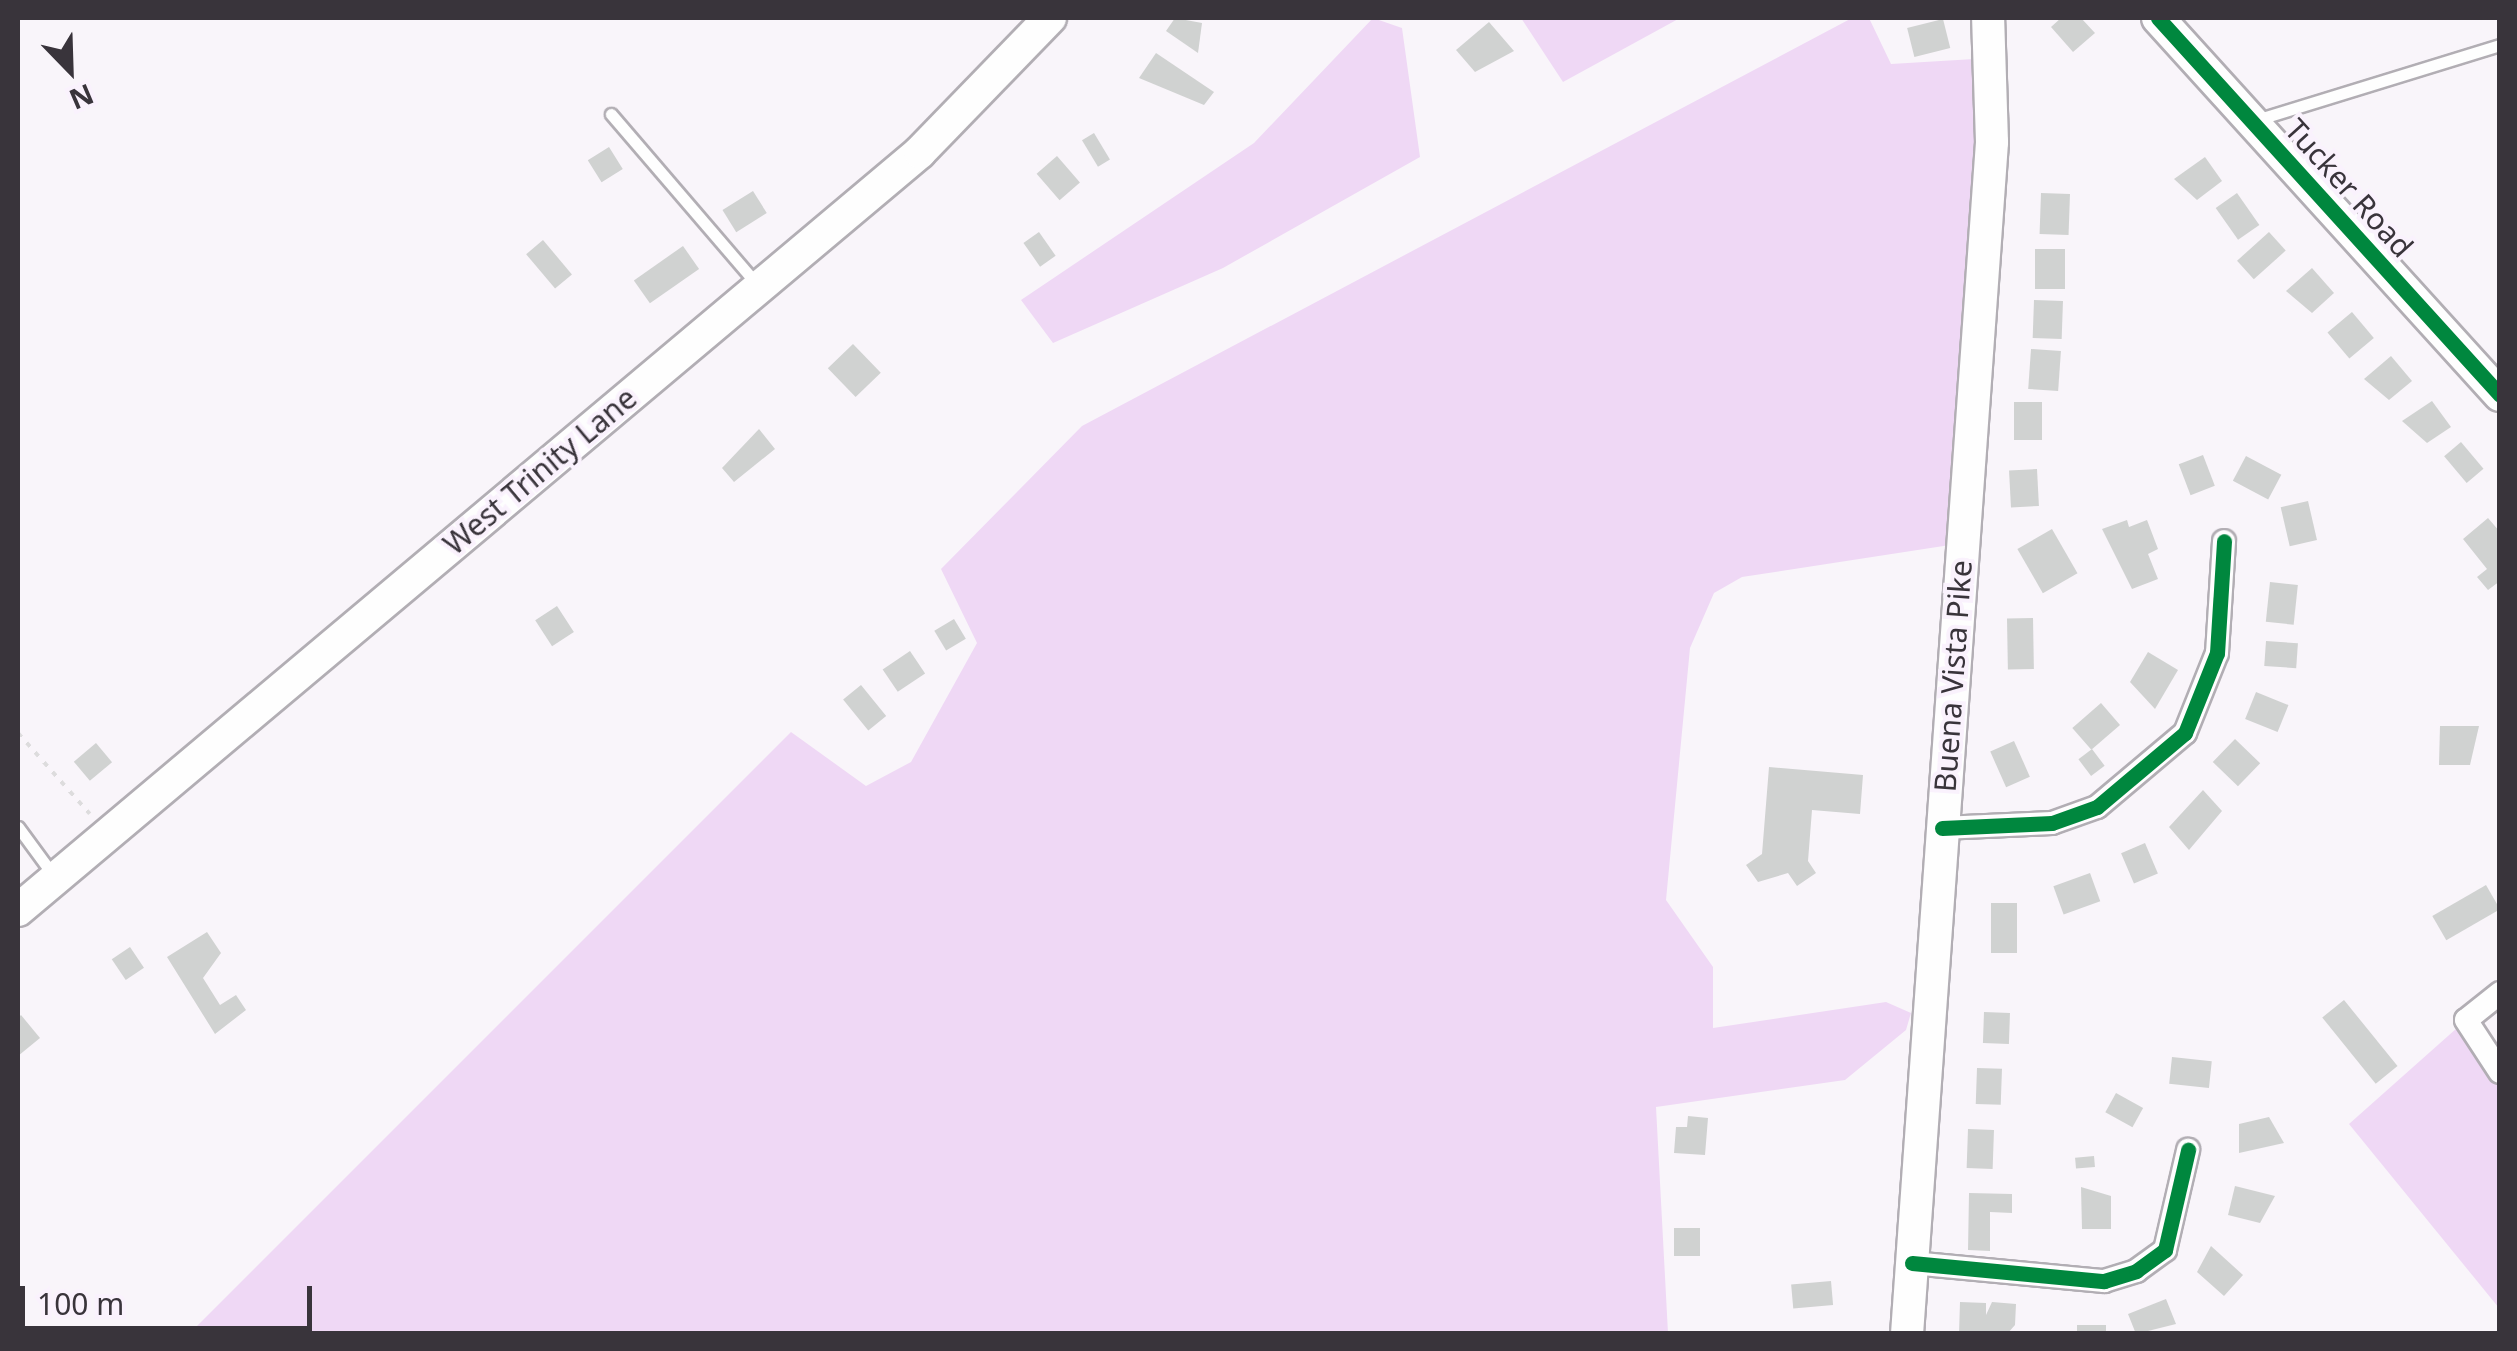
<!DOCTYPE html>
<style>
body{margin:0}
#map{position:relative;width:2517px;height:1351px;overflow:hidden;background:#f9f5fa;font-family:"Noto Sans",sans-serif}
div>[style]{position:absolute}
[style*='--x']{left:calc(var(--x)*1px);top:calc(var(--y)*1px);width:calc(var(--w)*1px);rotate:calc(var(--a)*1deg)}
.green>*{inset:0;background:#efd8f5}
.building>*{inset:0;background:#d0d2d1;transform-origin:0 0}
.path>*{height:4px;margin-top:-2px;transform-origin:0;background:repeating-linear-gradient(90deg,#dddcdd 0 5px,transparent 0 13px)}
.roads{filter:drop-shadow(2px 0 #b2aeb4) drop-shadow(-2px 0 #b2aeb4) drop-shadow(0 2px #b2aeb4) drop-shadow(0 -2px #b2aeb4)}
.lane>*{height:11px;margin:-5.5px;padding:0 5.5px;transform-origin:5.5px;border-radius:5.5px;background:#fefefe}
.street>*{height:22px;margin:-11px;padding:0 11px;transform-origin:11px;border-radius:11px;background:#fefefe}
.secondary>*{height:32px;margin:-16px;padding:0 16px;transform-origin:16px;border-radius:16px;background:#fefefe}
.cycleway>*{height:15px;margin:-7.5px;padding:0 7.5px;transform-origin:7.5px;border-radius:7.5px;background:#00873e}
span{translate:-50% -50%;white-space:nowrap;text-align:center;line-height:1.15;-webkit-text-stroke:8px #faf2fd;paint-order:stroke}
.street-label{font-size:30px;color:#39343b}
.frame{position:absolute;inset:0;border:20px solid #39343b;pointer-events:none}
.north{position:absolute;left:20px;top:20px;width:100px;height:100px;-webkit-text-stroke:8px #faf2fd;paint-order:stroke;rotate:157deg;font-size:28px;font-weight:700;line-height:40px;text-align:center;color:#39343b}
.north::after{content:'';display:block;margin:auto;width:35px;height:45px;background:#39343b;clip-path:polygon(50% 0,100% 100%,50% 72%,0 100%)}
.scale{position:absolute;left:20px;top:1286px;width:292px;height:45px;box-sizing:border-box;border:5px solid #39343b;border-top:0;padding-left:12px;font-size:30px;line-height:35px;white-space:nowrap;color:#39343b;-webkit-text-stroke:8px #faf2fd;paint-order:stroke}
</style>
<div id="map">
<div class="green">
<div style="clip-path:polygon(1373px 18px,1402px 28px,1420px 157px,1223px 268px,1053px 343px,1021px 300px,1254px 143px)"></div>
<div style="clip-path:polygon(1521px 18px,1680px 18px,1563px 82px)"></div>
<div style="clip-path:polygon(1852px 18px,1869px 18px,1891px 64px,1991px 58px,1963px 543px,1742px 577px,1714px 593px,1690px 648px,1666px 900px,1713px 967px,1713px 1028px,1886px 1002px,1911px 1013px,1906px 1030px,1845px 1080px,1656px 1107px,1668px 1333px,189px 1334px,791px 732px,866px 786px,911px 762px,977px 643px,941px 569px,1082px 426px)"></div>
<div style="clip-path:polygon(2466px 1020px,2499px 1072px,2499px 1308px,2349px 1124px)"></div>
</div>
<div class="building">
<div style="clip-path:polygon(1175px 18px,1202px 23px,1198px 53px,1166px 31px)"></div>
<div style="clip-path:polygon(2061px 18px,2081px 18px,2095px 33px,2073px 52px,2051px 27px)"></div>
<div style="left:1943px;top:19px;width:30px;height:37px;rotate:76deg"></div>
<div style="clip-path:polygon(1489px 22px,1514px 51px,1475px 72px,1456px 50px)"></div>
<div style="clip-path:polygon(1156px 53px,1214px 92px,1204px 105px,1139px 78px)"></div>
<div style="left:1094px;top:133px;width:31px;height:14px;rotate:59deg"></div>
<div style="left:609px;top:147px;width:26px;height:25px;rotate:58deg"></div>
<div style="left:1057px;top:156px;width:35px;height:27px;rotate:49deg"></div>
<div style="clip-path:polygon(2205px 157px,2222px 181px,2197px 200px,2174px 179px)"></div>
<div style="left:753px;top:191px;width:26px;height:36px;rotate:58deg"></div>
<div style="left:2041px;top:193px;width:29px;height:41px;rotate:2deg"></div>
<div style="left:2237px;top:193px;width:39px;height:26px;rotate:55deg"></div>
<div style="left:1039px;top:232px;width:29px;height:19px;rotate:55deg"></div>
<div style="left:2269px;top:232px;width:25px;height:43px;rotate:48deg"></div>
<div style="left:543px;top:240px;width:45px;height:22px;rotate:50deg"></div>
<div style="left:683px;top:246px;width:28px;height:60px;rotate:55deg"></div>
<div style="left:2035px;top:249px;width:30px;height:40px"></div>
<div style="clip-path:polygon(2312px 268px,2334px 293px,2312px 313px,2286px 291px)"></div>
<div style="left:2034px;top:300px;width:29px;height:38px;rotate:2deg"></div>
<div style="left:2352px;top:312px;width:34px;height:32px;rotate:50deg"></div>
<div style="left:853px;top:344px;width:40px;height:35px;rotate:46deg"></div>
<div style="left:2031px;top:349px;width:30px;height:40px;rotate:4deg"></div>
<div style="clip-path:polygon(2391px 356px,2412px 381px,2389px 400px,2364px 379px)"></div>
<div style="clip-path:polygon(2432px 401px,2451px 427px,2427px 443px,2402px 421px)"></div>
<div style="left:2042px;top:402px;width:38px;height:28px;rotate:90deg"></div>
<div style="clip-path:polygon(759px 429px,775px 449px,734px 482px,722px 468px)"></div>
<div style="left:2461px;top:442px;width:35px;height:22px;rotate:50deg"></div>
<div style="left:2203px;top:455px;width:33px;height:26px;rotate:69deg"></div>
<div style="left:2246px;top:456px;width:40px;height:28px;rotate:28deg"></div>
<div style="left:2037px;top:469px;width:37px;height:28px;rotate:87deg"></div>
<div style="left:2308px;top:501px;width:40px;height:28px;rotate:77deg"></div>
<div style="clip-path:polygon(2488px 518px,2500px 532px,2500px 581px,2488px 590px,2477px 577px,2487px 569px,2463px 539px)"></div>
<div style="clip-path:polygon(2127px 520px,2129px 527px,2147px 520px,2158px 549px,2148px 554px,2158px 579px,2132px 589px,2102px 529px)"></div>
<div style="left:2052px;top:529px;width:51px;height:40px;rotate:60deg"></div>
<div style="left:2270px;top:582px;width:28px;height:40px;rotate:6deg"></div>
<div style="left:557px;top:606px;width:31px;height:26px;rotate:57deg"></div>
<div style="left:2033px;top:618px;width:51px;height:26px;rotate:89deg"></div>
<div style="left:954px;top:619px;width:23px;height:23px;rotate:59deg"></div>
<div style="left:2266px;top:641px;width:32px;height:25px;rotate:4deg"></div>
<div style="left:910px;top:651px;width:27px;height:33px;rotate:56deg"></div>
<div style="clip-path:polygon(2148px 652px,2178px 670px,2155px 709px,2130px 682px)"></div>
<div style="left:861px;top:685px;width:40px;height:23px;rotate:51deg"></div>
<div style="left:2256px;top:692px;width:35px;height:29px;rotate:22deg"></div>
<div style="left:2101px;top:703px;width:29px;height:38px;rotate:49deg"></div>
<div style="clip-path:polygon(2440px 726px,2479px 726px,2470px 765px,2439px 765px)"></div>
<div style="left:2235px;top:739px;width:35px;height:32px;rotate:44deg"></div>
<div style="left:2014px;top:741px;width:39px;height:26px;rotate:66deg"></div>
<div style="left:96px;top:743px;width:25px;height:29px;rotate:50deg"></div>
<div style="left:2092px;top:749px;width:21px;height:17px;rotate:53deg"></div>
<div style="clip-path:polygon(1769px 767px,1863px 775px,1860px 814px,1812px 810px,1808px 861px,1816px 873px,1797px 886px,1788px 873px,1758px 882px,1746px 865px,1762px 854px)"></div>
<div style="clip-path:polygon(2203px 790px,2222px 811px,2189px 850px,2169px 827px)"></div>
<div style="left:2145px;top:843px;width:33px;height:26px;rotate:67deg"></div>
<div style="left:2090px;top:873px;width:30px;height:39px;rotate:70deg"></div>
<div style="left:2486px;top:885px;width:28px;height:62px;rotate:60deg"></div>
<div style="left:1991px;top:903px;width:26px;height:50px"></div>
<div style="clip-path:polygon(207px 932px,221px 953px,203px 978px,220px 1005px,236px 995px,246px 1010px,215px 1034px,167px 957px)"></div>
<div style="left:130px;top:947px;width:25px;height:22px;rotate:56deg"></div>
<div style="left:2344px;top:1000px;width:85px;height:28px;rotate:51deg"></div>
<div style="left:1984px;top:1012px;width:26px;height:31px;rotate:2deg"></div>
<div style="clip-path:polygon(21px 1015px,40px 1038px,18px 1056px,18px 1018px)"></div>
<div style="left:2172px;top:1057px;width:40px;height:27px;rotate:6deg"></div>
<div style="left:1977px;top:1068px;width:25px;height:36px;rotate:2deg"></div>
<div style="left:2116px;top:1093px;width:31px;height:22px;rotate:29deg"></div>
<div style="clip-path:polygon(1688px 1116px,1708px 1118px,1705px 1155px,1674px 1153px,1676px 1127px,1687px 1127px)"></div>
<div style="clip-path:polygon(2269px 1117px,2284px 1143px,2239px 1153px,2239px 1124px)"></div>
<div style="left:1968px;top:1129px;width:26px;height:39px;rotate:2deg"></div>
<div style="left:2094px;top:1156px;width:11px;height:19px;rotate:85deg"></div>
<div style="clip-path:polygon(2235px 1186px,2275px 1196px,2260px 1223px,2228px 1215px)"></div>
<div style="clip-path:polygon(2081px 1187px,2111px 1196px,2111px 1229px,2082px 1229px)"></div>
<div style="clip-path:polygon(1969px 1193px,2012px 1194px,2012px 1213px,1990px 1212px,1990px 1251px,1968px 1250px)"></div>
<div style="left:1674px;top:1228px;width:26px;height:28px"></div>
<div style="clip-path:polygon(2211px 1246px,2243px 1275px,2224px 1296px,2197px 1272px)"></div>
<div style="left:1831px;top:1281px;width:24px;height:40px;rotate:85deg"></div>
<div style="clip-path:polygon(2166px 1299px,2176px 1324px,2136px 1334px,2128px 1314px)"></div>
<div style="clip-path:polygon(1960px 1302px,1986px 1303px,1986px 1315px,1992px 1302px,2016px 1304px,2015px 1325px,2007px 1334px,1959px 1334px)"></div>
<div style="left:2077px;top:1325px;width:29px;height:9px"></div>
</div>
<div class="path">
<div style="--x:18;--y:733;--w:108;--a:48.4"></div>
</div>
<div class="roads">
<div class="lane">
<div style="--x:611;--y:114;--w:223;--a:49.4"></div>
<div style="--x:2256;--y:120;--w:255;--a:-17.1"></div>
<div style="--x:18;--y:827;--w:61;--a:53.7"></div>
</div>
<div class="street">
<div style="--x:1942;--y:828;--w:110;--a:-2.6"></div>
<div style="--x:2052;--y:823;--w:48;--a:-19.6"></div>
<div style="--x:2097;--y:807;--w:115;--a:-40.1"></div>
<div style="--x:2185;--y:733;--w:86;--a:-68.2"></div>
<div style="--x:2217;--y:653;--w:112;--a:-86.4"></div>
<div style="--x:2500;--y:993;--w:43;--a:141.5"></div>
<div style="--x:2466;--y:1020;--w:62;--a:56.8"></div>
<div style="--x:1912;--y:1263;--w:193;--a:5.4"></div>
<div style="--x:2104;--y:1281;--w:34;--a:-17"></div>
<div style="--x:2136;--y:1271;--w:36;--a:-36"></div>
<div style="--x:2165;--y:1250;--w:103;--a:-77"></div>
</div>
<div class="secondary">
<div style="--x:2158;--y:18;--w:509;--a:47.79"></div>
<div style="--x:18;--y:910;--w:1178;--a:-40.04"></div>
<div style="--x:920;--y:152;--w:187;--a:-45.9"></div>
<div style="--x:1907;--y:1334;--w:1195;--a:-85.92"></div>
<div style="--x:1992;--y:142;--w:124;--a:-91.8"></div>
</div>
</div>
<div class="cycleway">
<div style="--x:2158;--y:18;--w:509;--a:47.79"></div>
<div style="--x:1942;--y:828;--w:110;--a:-2.6"></div>
<div style="--x:2052;--y:823;--w:48;--a:-19.6"></div>
<div style="--x:2097;--y:807;--w:115;--a:-40.1"></div>
<div style="--x:2185;--y:733;--w:86;--a:-68.2"></div>
<div style="--x:2217;--y:653;--w:112;--a:-86.4"></div>
<div style="--x:1912;--y:1263;--w:193;--a:5.4"></div>
<div style="--x:2104;--y:1281;--w:34;--a:-17"></div>
<div style="--x:2136;--y:1271;--w:36;--a:-36"></div>
<div style="--x:2165;--y:1250;--w:103;--a:-77"></div>
</div>
<div class="street-label">
<span style="left:2349px;top:188px;rotate:48deg">Tucker Road</span>
<span style="left:540px;top:471px;rotate:-40deg">West Trinity Lane</span>
<span style="left:1953px;top:676px;rotate:-86deg">Buena Vista Pike</span>
</div>
<div class="frame"></div>
<div class="north">N</div>
<div class="scale">100 m</div>
</div>
